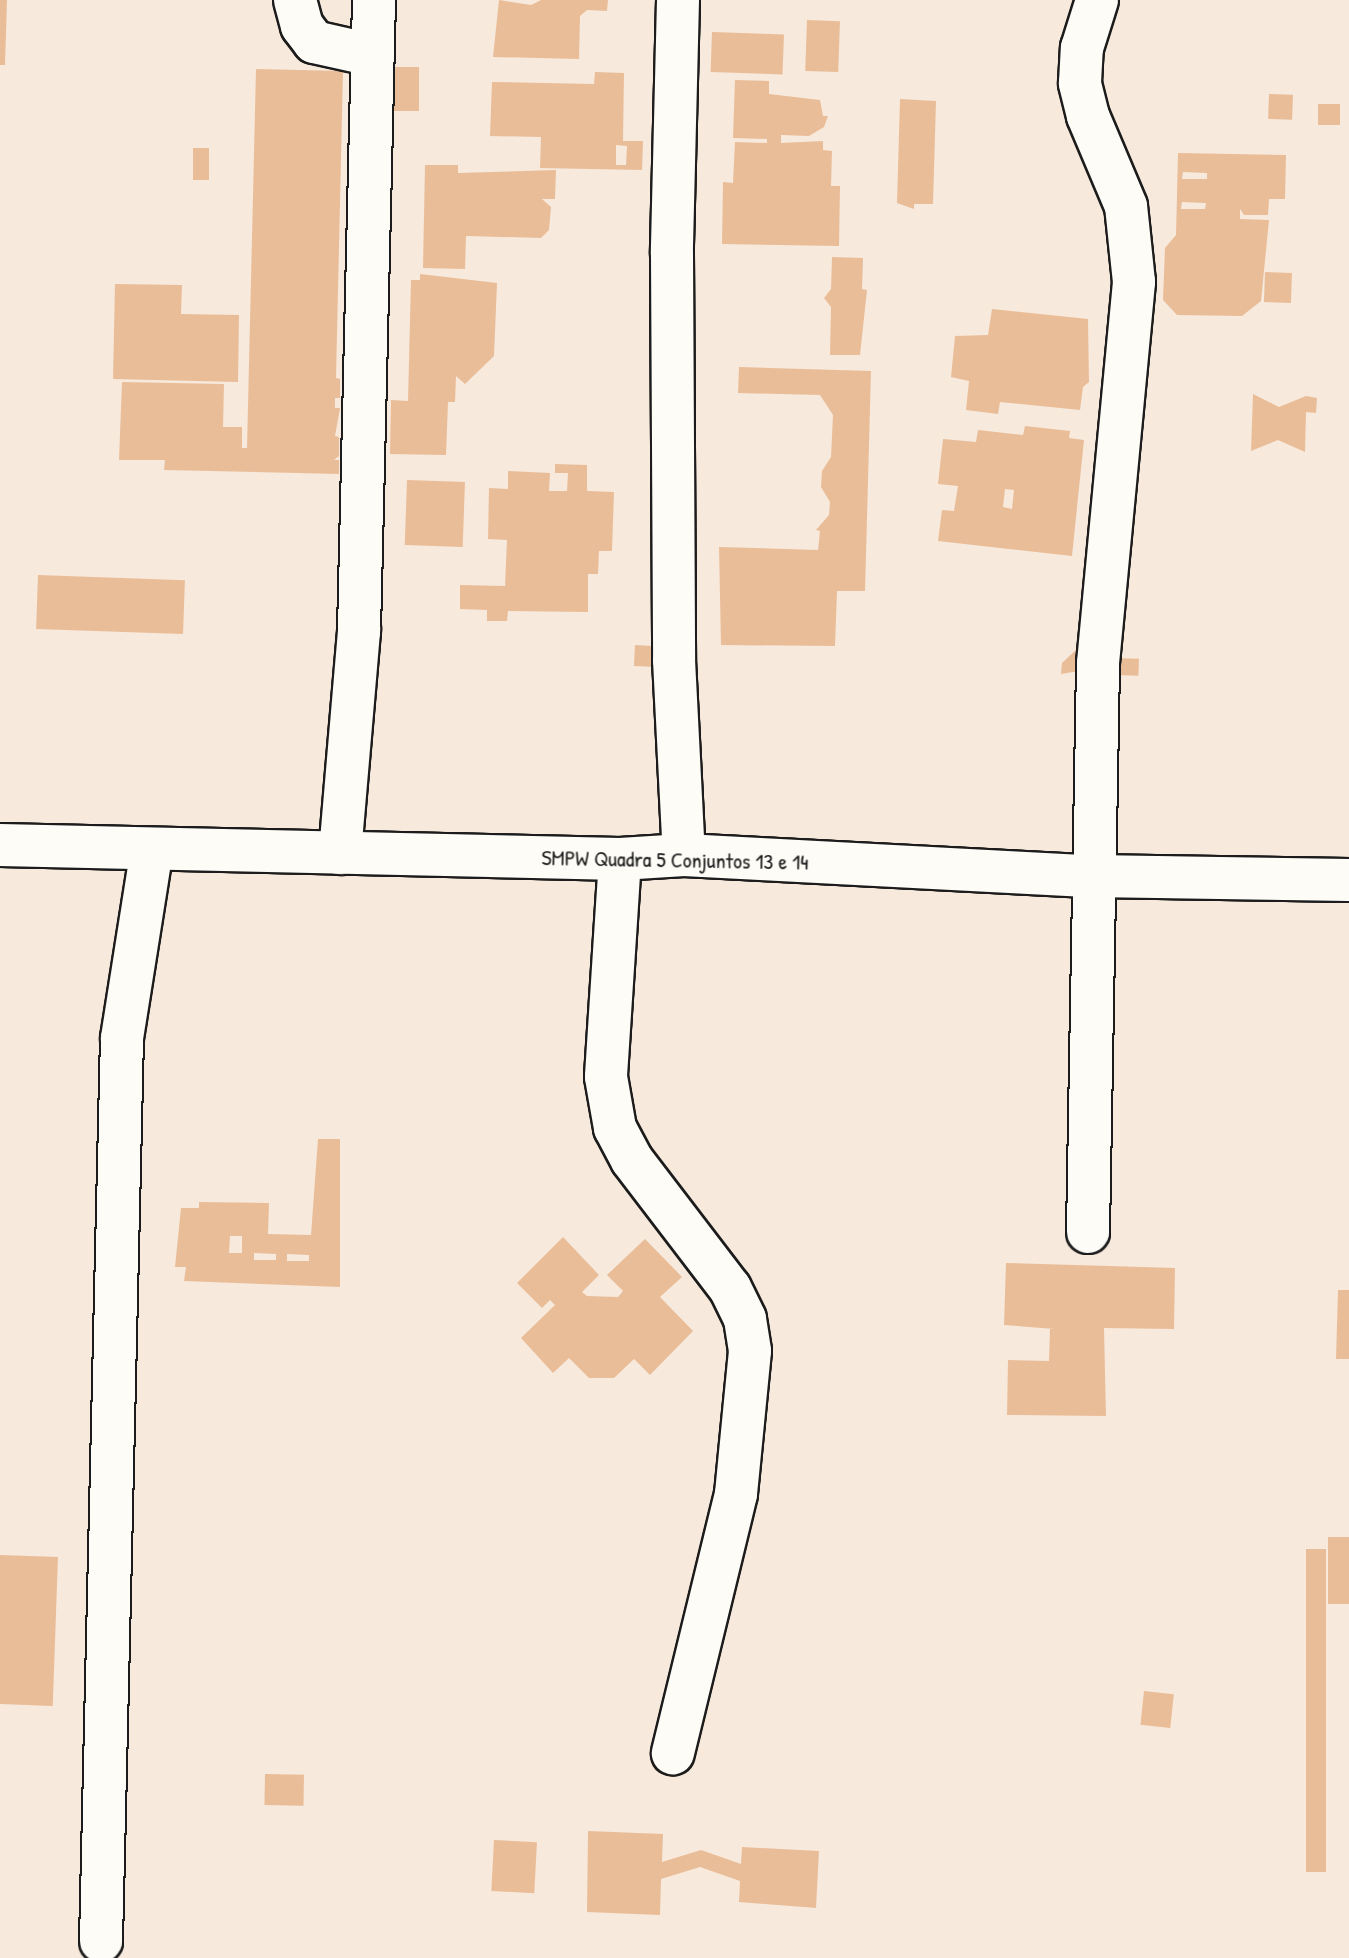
<!DOCTYPE html>
<style>
body{margin:0}
#map{position:relative;width:1349px;height:1958px;overflow:hidden;background:#f7e9db;font-family:"Patrick Hand",sans-serif}
div>[style]{position:absolute}
[style*='--x']{left:calc(var(--x)*1px);top:calc(var(--y)*1px);width:calc(var(--w)*1px);rotate:calc(var(--a)*1deg)}
.building>*{inset:0;background:#eabd99;transform-origin:0 0}
.roads{filter:drop-shadow(2px 0 #1c1c1c) drop-shadow(-2px 0 #1c1c1c) drop-shadow(0 2px #1c1c1c) drop-shadow(0 -2px #1c1c1c)}
.minor>*{height:42px;margin:-21px;padding:0 21px;transform-origin:21px;border-radius:21px;background:#fdfcf7}
span{translate:-50% -50%;white-space:nowrap;text-align:center;line-height:1.15;-webkit-text-stroke:6px #fdfcf7;paint-order:stroke}
.street-label{font-size:22px;color:#1c1c1c}
</style>
<div id="map">
<div class="building">
<div style="clip-path:polygon(0 0,7px 0,5px 65px,0 65px)"></div>
<div style="clip-path:polygon(499px 0,531px 5px,541px 0,608px 0,607px 11px,587px 10px,580px 16px,579px 59px,493px 57px)"></div>
<div style="left:807px;top:20px;width:33px;height:51px;rotate:2deg"></div>
<div style="left:712px;top:32px;width:72px;height:40px;rotate:2deg"></div>
<div style="left:393px;top:67px;width:26px;height:44px"></div>
<div style="clip-path:polygon(256px 69px,343px 71px,336px 378px,340px 379px,340px 398px,335px 398px,335px 408px,340px 408px,335px 436px,339px 437px,339px 456px,334px 460px,339px 460px,339px 474px,164px 470px,165px 460px,119px 460px,122px 382px,224px 384px,223px 427px,242px 427px,242px 448px,247px 448px)"></div>
<div style="clip-path:polygon(evenodd,595px 72px,624px 73px,623px 141px,643px 141px,642px 170px,540px 168px,541px 137px,490px 136px,492px 82px,594px 84px,595px 72px,616px 145px,627px 146px,626px 165px,616px 165px,616px 145px)"></div>
<div style="clip-path:polygon(735px 80px,769px 81px,769px 94px,820px 100px,823px 116px,828px 116px,824px 127px,809px 136px,781px 135px,781px 143px,823px 141px,823px 150px,832px 151px,831px 186px,840px 186px,839px 246px,722px 244px,723px 182px,733px 183px,735px 142px,767px 143px,767px 139px,733px 138px)"></div>
<div style="left:1269px;top:94px;width:24px;height:25px;rotate:2deg"></div>
<div style="clip-path:polygon(900px 99px,936px 101px,933px 204px,914px 204px,914px 209px,897px 203px)"></div>
<div style="left:1318px;top:104px;width:22px;height:21px"></div>
<div style="left:193px;top:148px;width:16px;height:32px"></div>
<div style="clip-path:polygon(evenodd,1178px 153px,1286px 155px,1285px 199px,1269px 199px,1268px 215px,1244px 215px,1240px 209px,1240px 219px,1269px 220px,1261px 301px,1242px 316px,1177px 315px,1163px 300px,1165px 248px,1176px 235px,1178px 153px,1183px 172px,1207px 173px,1207px 179px,1182px 179px,1183px 172px,1178px 153px,1182px 202px,1206px 203px,1205px 209px,1181px 209px,1182px 202px)"></div>
<div style="clip-path:polygon(425px 165px,458px 165px,458px 173px,556px 170px,555px 199px,542px 199px,551px 207px,549px 230px,541px 238px,466px 236px,465px 269px,423px 268px)"></div>
<div style="clip-path:polygon(832px 257px,863px 258px,862px 289px,867px 290px,860px 355px,830px 355px,831px 307px,824px 298px,831px 289px)"></div>
<div style="left:1265px;top:272px;width:27px;height:30px;rotate:2deg"></div>
<div style="clip-path:polygon(420px 274px,497px 283px,494px 356px,465px 384px,456px 376px,455px 402px,448px 402px,446px 455px,390px 454px,391px 400px,408px 401px,411px 280px,420px 280px)"></div>
<div style="clip-path:polygon(115px 284px,182px 285px,181px 314px,239px 315px,238px 382px,113px 379px)"></div>
<div style="clip-path:polygon(992px 309px,1088px 319px,1089px 382px,1083px 387px,1080px 410px,1000px 402px,998px 414px,966px 410px,969px 381px,951px 377px,955px 336px,988px 335px)"></div>
<div style="clip-path:polygon(739px 367px,871px 371px,865px 591px,837px 591px,835px 646px,721px 645px,719px 547px,818px 550px,820px 531px,816px 530px,829px 515px,830px 502px,821px 487px,822px 471px,831px 457px,833px 415px,820px 395px,738px 393px)"></div>
<div style="clip-path:polygon(1253px 394px,1279px 407px,1306px 396px,1317px 398px,1316px 413px,1306px 412px,1305px 452px,1278px 440px,1251px 451px)"></div>
<div style="clip-path:polygon(evenodd,1025px 426px,1070px 431px,1069px 438px,1084px 440px,1072px 556px,938px 541px,942px 510px,954px 511px,958px 486px,938px 484px,943px 439px,976px 442px,978px 430px,1023px 435px,1025px 426px,1005px 489px,1014px 490px,1012px 509px,1003px 507px,1005px 489px)"></div>
<div style="clip-path:polygon(555px 464px,587px 465px,587px 491px,614px 492px,612px 551px,599px 551px,598px 574px,588px 574px,588px 612px,508px 611px,507px 621px,487px 621px,487px 610px,460px 609px,460px 585px,505px 586px,507px 540px,488px 539px,489px 488px,508px 489px,508px 471px,550px 473px,549px 491px,567px 491px,568px 473px,555px 473px)"></div>
<div style="left:407px;top:480px;width:58px;height:65px;rotate:2deg"></div>
<div style="left:38px;top:575px;width:147px;height:54px;rotate:2deg"></div>
<div style="left:635px;top:645px;width:22px;height:21px;rotate:3deg"></div>
<div style="clip-path:polygon(1078px 648px,1086px 656px,1079px 671px,1061px 674px,1062px 663px)"></div>
<div style="left:1115px;top:658px;width:24px;height:17px;rotate:2deg"></div>
<div style="clip-path:polygon(evenodd,318px 1139px,340px 1139px,340px 1287px,184px 1281px,186px 1267px,175px 1267px,181px 1208px,199px 1208px,199px 1202px,269px 1203px,268px 1234px,311px 1235px,318px 1139px,230px 1236px,242px 1236px,242px 1253px,229px 1253px,230px 1236px,318px 1139px,254px 1253px,276px 1254px,276px 1260px,254px 1260px,254px 1253px,318px 1139px,287px 1254px,309px 1255px,309px 1261px,287px 1261px,287px 1254px)"></div>
<div style="clip-path:polygon(563px 1237px,599px 1275px,582px 1292px,587px 1296px,618px 1297px,623px 1291px,607px 1275px,645px 1239px,682px 1277px,660px 1297px,693px 1331px,650px 1375px,634px 1359px,614px 1378px,589px 1378px,569px 1358px,553px 1373px,521px 1338px,555px 1305px,550px 1300px,542px 1308px,517px 1283px)"></div>
<div style="clip-path:polygon(1006px 1263px,1175px 1268px,1174px 1329px,1104px 1328px,1106px 1416px,1007px 1415px,1008px 1360px,1049px 1361px,1050px 1329px,1055px 1329px,1004px 1325px)"></div>
<div style="clip-path:polygon(1338px 1290px,1349px 1290px,1349px 1359px,1336px 1359px)"></div>
<div style="left:1328px;top:1537px;width:21px;height:67px"></div>
<div style="left:1306px;top:1549px;width:20px;height:323px"></div>
<div style="left:0;top:1555px;width:58px;height:149px;rotate:2deg"></div>
<div style="left:1144px;top:1691px;width:30px;height:34px;rotate:6deg"></div>
<div style="left:265px;top:1774px;width:39px;height:31px;rotate:1deg"></div>
<div style="clip-path:polygon(588px 1831px,663px 1834px,662px 1862px,701px 1850px,741px 1864px,742px 1847px,819px 1851px,816px 1908px,739px 1902px,740px 1881px,700px 1867px,661px 1879px,660px 1915px,587px 1912px)"></div>
<div style="left:494px;top:1840px;width:43px;height:51px;rotate:3deg"></div>
</div>
<div class="roads">
<div class="minor">
<div style="--x:295;--y:0;--w:27;--a:75"></div>
<div style="--x:302;--y:26;--w:20;--a:53"></div>
<div style="--x:314;--y:42;--w:59;--a:12.6"></div>
<div style="--x:678;--y:0;--w:254;--a:91.4"></div>
<div style="--x:672;--y:254;--w:406;--a:89.7"></div>
<div style="--x:674;--y:660;--w:195;--a:87.1"></div>
<div style="--x:0;--y:845;--w:620;--a:1.29"></div>
<div style="--x:620;--y:859;--w:64;--a:-3.6"></div>
<div style="--x:684;--y:855;--w:408;--a:3"></div>
<div style="--x:1091;--y:876;--w:258;--a:0.9"></div>
<div style="--x:340;--y:853;--w:223;--a:-85.1"></div>
<div style="--x:359;--y:631;--w:631;--a:-88.64"></div>
<div style="--x:620;--y:859;--w:218;--a:93.7"></div>
<div style="--x:606;--y:1077;--w:52;--a:80"></div>
<div style="--x:615;--y:1128;--w:36;--a:62"></div>
<div style="--x:632;--y:1160;--w:161;--a:52.6"></div>
<div style="--x:730;--y:1288;--w:34;--a:64"></div>
<div style="--x:745;--y:1319;--w:32;--a:81"></div>
<div style="--x:750;--y:1351;--w:144;--a:95.6"></div>
<div style="--x:736;--y:1494;--w:267;--a:103.7"></div>
<div style="--x:1088;--y:1232;--w:569;--a:-88.99"></div>
<div style="--x:1098;--y:663;--w:383;--a:-84.6"></div>
<div style="--x:1134;--y:282;--w:76;--a:-96"></div>
<div style="--x:1126;--y:206;--w:98;--a:-112.9"></div>
<div style="--x:1088;--y:116;--w:34;--a:-104"></div>
<div style="--x:1080;--y:83;--w:35;--a:-87"></div>
<div style="--x:1082;--y:48;--w:50;--a:-72.6"></div>
<div style="--x:101;--y:1941;--w:903;--a:-88.67"></div>
<div style="--x:122;--y:1038;--w:191;--a:-81"></div>
</div>
</div>
<div class="street-label">
<span style="left:675px;top:860px;rotate:1deg">SMPW Quadra 5 Conjuntos 13 e 14</span>
</div>
</div>
